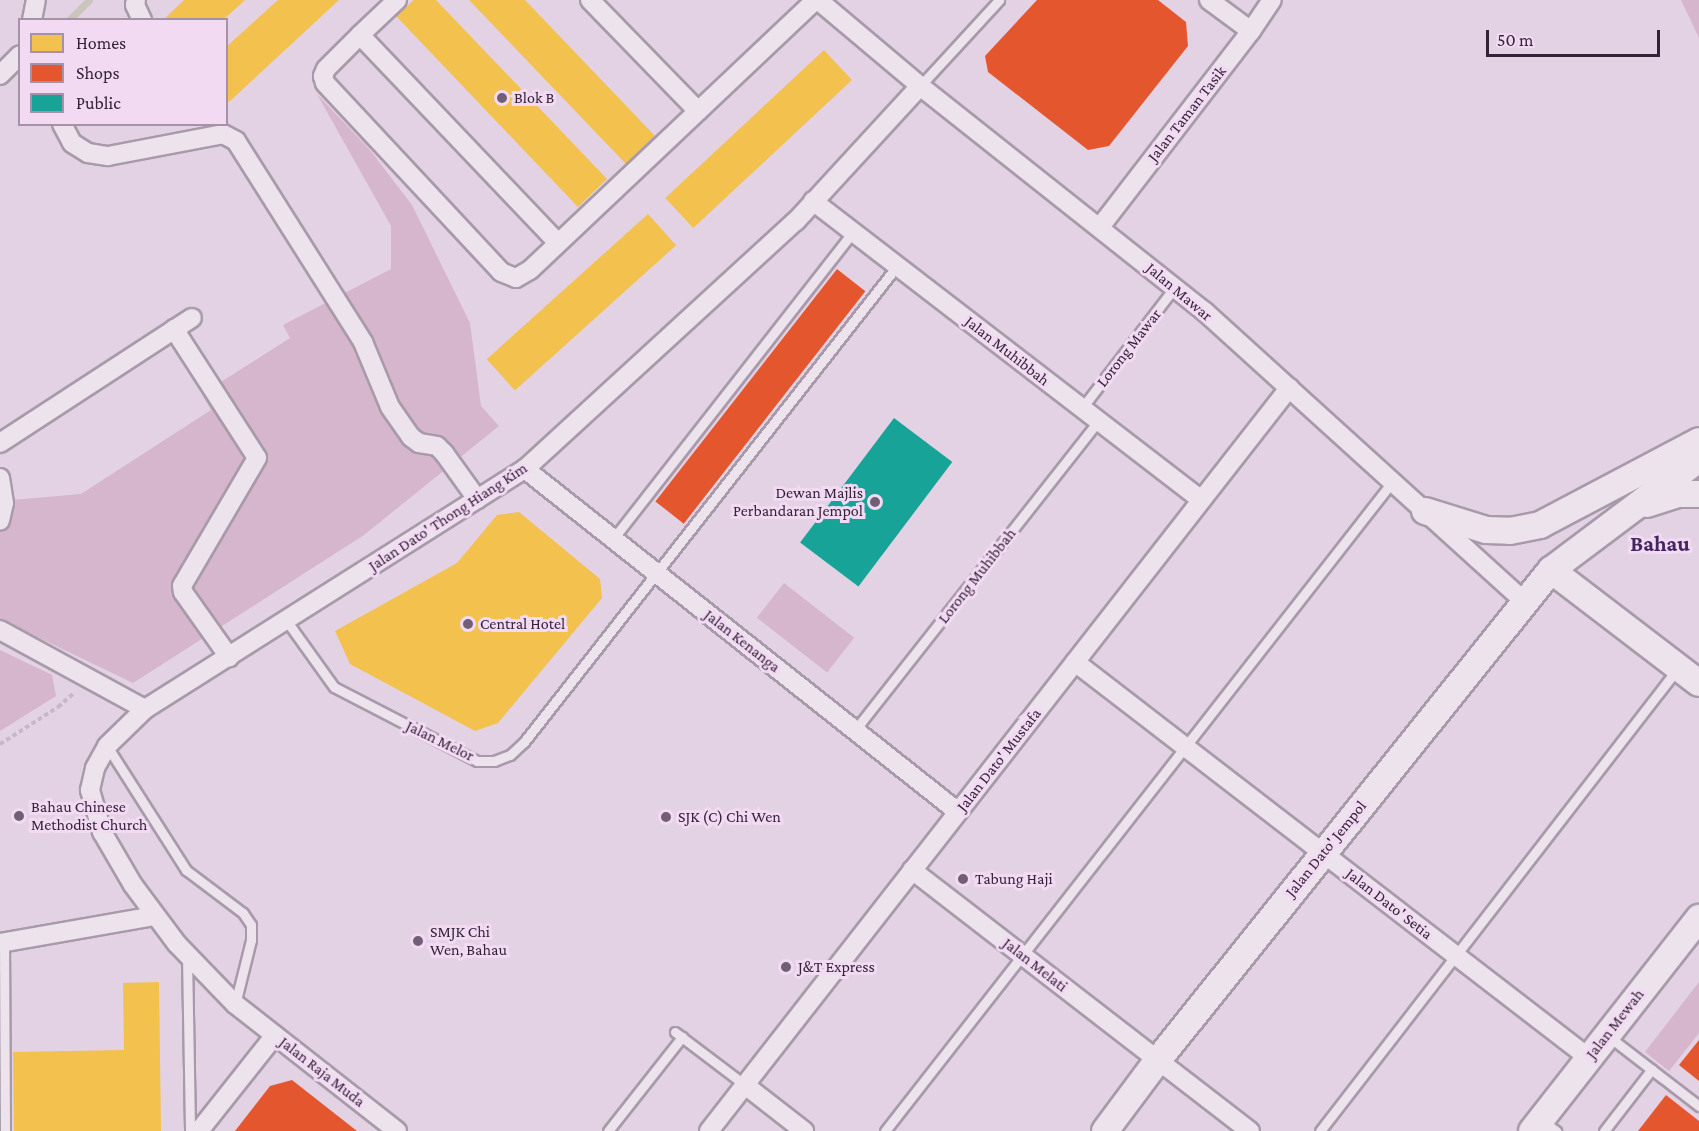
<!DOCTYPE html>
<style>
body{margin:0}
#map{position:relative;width:1699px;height:1131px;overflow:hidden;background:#e3d2e4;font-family:"Crimson Pro",serif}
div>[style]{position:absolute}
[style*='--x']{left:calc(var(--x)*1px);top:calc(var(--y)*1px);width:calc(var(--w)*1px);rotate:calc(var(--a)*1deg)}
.green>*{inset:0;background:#d5b6cc;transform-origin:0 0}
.homes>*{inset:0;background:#f2c14e;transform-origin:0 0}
.shops>*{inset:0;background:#e4572e;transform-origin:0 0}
.public>*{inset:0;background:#17a398;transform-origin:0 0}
.stream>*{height:7px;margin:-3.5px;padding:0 3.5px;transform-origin:3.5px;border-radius:3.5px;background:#cac5bc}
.path>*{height:4px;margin-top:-2px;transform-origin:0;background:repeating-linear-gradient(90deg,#c4bac5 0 4.5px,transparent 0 7.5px)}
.roads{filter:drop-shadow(2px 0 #a89aaa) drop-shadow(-2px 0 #a89aaa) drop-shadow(0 2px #a89aaa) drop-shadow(0 -2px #a89aaa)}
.service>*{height:9px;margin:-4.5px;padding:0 4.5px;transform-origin:4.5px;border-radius:4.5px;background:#ece3ec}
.minor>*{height:18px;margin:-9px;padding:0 9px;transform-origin:9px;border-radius:9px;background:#ece3ec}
.secondary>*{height:26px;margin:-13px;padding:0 13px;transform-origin:13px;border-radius:13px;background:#ece3ec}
.dots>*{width:16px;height:16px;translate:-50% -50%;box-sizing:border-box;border:3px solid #f2daf3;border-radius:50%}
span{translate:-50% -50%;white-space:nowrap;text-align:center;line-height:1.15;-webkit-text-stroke:6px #f2daf3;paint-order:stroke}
.poi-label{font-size:16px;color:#332339}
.left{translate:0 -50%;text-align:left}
.right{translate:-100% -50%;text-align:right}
.street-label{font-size:16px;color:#332339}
.district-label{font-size:22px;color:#422661;font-weight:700}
.legend{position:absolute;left:18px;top:18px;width:210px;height:108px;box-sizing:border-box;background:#f2daf3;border:2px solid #a691a9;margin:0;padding:8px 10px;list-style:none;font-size:18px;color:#332339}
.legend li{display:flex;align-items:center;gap:12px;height:30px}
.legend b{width:30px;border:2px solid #a691a9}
.scale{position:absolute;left:1486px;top:30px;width:174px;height:27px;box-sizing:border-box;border:3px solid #332339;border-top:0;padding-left:8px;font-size:18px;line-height:21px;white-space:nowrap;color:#332339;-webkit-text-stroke:4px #f2daf3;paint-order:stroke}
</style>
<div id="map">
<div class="green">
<div style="clip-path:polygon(1681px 0,1699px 0,1699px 38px)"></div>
<div style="clip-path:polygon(317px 94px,370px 150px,412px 205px,470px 323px,481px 406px,499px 426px,364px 535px,133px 683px,0 619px,0 501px,81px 494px,211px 410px,202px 394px,290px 338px,283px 325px,391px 269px,391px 226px)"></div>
<div style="left:784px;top:583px;width:89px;height:44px;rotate:38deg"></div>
<div style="clip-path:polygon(0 650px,52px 675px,56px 696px,0 731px)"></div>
<div style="clip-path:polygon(1699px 982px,1699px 1033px,1669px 1071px,1645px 1052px)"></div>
</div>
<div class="homes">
<div style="clip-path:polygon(184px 0,245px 0,223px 20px,163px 20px)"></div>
<div style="clip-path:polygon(278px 0,339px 0,229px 102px,226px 99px,226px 47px)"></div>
<div style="clip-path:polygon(414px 0,436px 0,607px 179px,578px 207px,396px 16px)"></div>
<div style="clip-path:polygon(469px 0,525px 0,656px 137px,626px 164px)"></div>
<div style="left:824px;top:50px;width:41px;height:217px;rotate:47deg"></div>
<div style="left:648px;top:214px;width:42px;height:217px;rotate:48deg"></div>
<div style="clip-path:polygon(519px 512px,600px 579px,602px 598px,498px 723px,475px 731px,350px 664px,335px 631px,457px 563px,497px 515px)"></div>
<div style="clip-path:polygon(159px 982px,161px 1131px,14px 1131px,13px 1052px,124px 1050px,123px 983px)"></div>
</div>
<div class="shops">
<div style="clip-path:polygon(1037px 0,1158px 0,1186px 22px,1188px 46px,1109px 146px,1088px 150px,988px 72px,985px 56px)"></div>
<div style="left:837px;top:269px;width:36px;height:295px;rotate:38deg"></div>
<div style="clip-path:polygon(1699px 1040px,1699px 1081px,1679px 1065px)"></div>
<div style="clip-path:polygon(292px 1080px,357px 1131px,235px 1131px,270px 1086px)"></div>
<div style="clip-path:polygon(1666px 1095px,1699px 1121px,1699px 1131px,1638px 1131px)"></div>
</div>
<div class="public">
<div style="left:894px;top:418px;width:73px;height:156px;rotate:37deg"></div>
</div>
<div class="stream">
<div style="--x:69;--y:20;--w:28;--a:-45"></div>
</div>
<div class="path">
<div style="--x:0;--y:744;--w:69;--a:-32.5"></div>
<div style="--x:58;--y:707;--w:20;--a:-41"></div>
</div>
<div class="roads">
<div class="service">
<div style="--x:920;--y:86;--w:117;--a:-47.4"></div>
<div style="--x:1082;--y:408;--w:153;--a:-52.5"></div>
<div style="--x:613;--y:539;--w:390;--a:-52"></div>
<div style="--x:286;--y:620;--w:82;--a:54.4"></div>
<div style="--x:334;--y:687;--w:161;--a:27.4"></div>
<div style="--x:477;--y:761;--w:17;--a:0"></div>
<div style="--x:494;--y:761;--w:17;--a:-21"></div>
<div style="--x:510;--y:755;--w:19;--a:-43"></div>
<div style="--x:524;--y:742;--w:605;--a:-51.92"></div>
<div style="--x:855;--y:730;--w:393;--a:-51.8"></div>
<div style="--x:107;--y:746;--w:147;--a:57.5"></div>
<div style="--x:186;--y:870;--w:71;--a:37"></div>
<div style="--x:243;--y:913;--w:14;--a:56"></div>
<div style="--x:251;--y:925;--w:15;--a:90"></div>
<div style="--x:251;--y:940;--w:66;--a:104"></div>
<div style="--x:4;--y:942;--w:189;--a:89.7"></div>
<div style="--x:187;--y:956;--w:175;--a:89"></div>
<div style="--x:675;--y:1032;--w:88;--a:37.1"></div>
<div style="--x:1608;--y:1036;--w:115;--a:37.6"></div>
<div style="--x:1541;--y:1120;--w:19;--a:36"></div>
<div style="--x:608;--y:1131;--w:120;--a:-51.8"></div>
<div style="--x:885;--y:1131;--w:824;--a:-52"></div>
<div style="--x:1320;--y:1131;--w:585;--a:-52.29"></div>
<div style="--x:1604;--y:1131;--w:78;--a:-52.3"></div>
</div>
<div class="minor">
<div style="--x:136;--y:0;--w:5;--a:101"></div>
<div style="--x:135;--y:5;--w:17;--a:65"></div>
<div style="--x:397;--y:0;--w:51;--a:136.6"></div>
<div style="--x:360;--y:35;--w:287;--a:46.4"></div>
<div style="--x:590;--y:0;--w:155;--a:45.8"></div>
<div style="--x:818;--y:0;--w:133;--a:40.1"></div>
<div style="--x:920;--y:86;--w:362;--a:38.4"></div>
<div style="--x:1204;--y:311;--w:433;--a:42.2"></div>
<div style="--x:1209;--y:0;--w:52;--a:36.4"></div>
<div style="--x:32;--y:20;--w:20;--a:-79"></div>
<div style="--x:360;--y:35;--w:48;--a:135"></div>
<div style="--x:326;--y:69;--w:8;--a:113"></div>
<div style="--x:323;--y:76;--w:7;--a:74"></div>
<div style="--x:325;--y:83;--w:258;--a:47"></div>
<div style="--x:501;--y:272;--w:16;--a:22"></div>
<div style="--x:516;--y:278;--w:16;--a:-30"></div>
<div style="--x:530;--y:270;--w:393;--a:-43.4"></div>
<div style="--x:0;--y:75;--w:28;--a:-45"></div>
<div style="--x:62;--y:124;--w:21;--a:62"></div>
<div style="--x:72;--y:143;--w:19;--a:32"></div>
<div style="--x:88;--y:153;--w:20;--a:9"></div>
<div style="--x:108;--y:156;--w:117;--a:-10.8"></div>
<div style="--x:223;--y:134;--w:15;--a:28"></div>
<div style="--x:236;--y:141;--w:238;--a:57.7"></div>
<div style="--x:363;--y:342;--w:70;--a:67.4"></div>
<div style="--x:390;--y:407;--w:37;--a:55"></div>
<div style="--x:411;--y:437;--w:10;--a:37"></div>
<div style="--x:419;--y:443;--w:18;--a:9"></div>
<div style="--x:437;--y:446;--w:10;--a:45"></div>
<div style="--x:444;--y:453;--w:57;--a:54.3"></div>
<div style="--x:813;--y:201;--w:490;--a:37.6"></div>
<div style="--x:1100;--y:227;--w:247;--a:-52.4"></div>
<div style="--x:1251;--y:31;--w:37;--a:-56"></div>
<div style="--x:174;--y:329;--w:153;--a:57.2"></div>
<div style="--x:257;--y:458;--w:148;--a:120.4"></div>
<div style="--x:182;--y:586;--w:6;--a:81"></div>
<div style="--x:183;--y:592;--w:80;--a:54.7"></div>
<div style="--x:0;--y:443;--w:229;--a:-33.1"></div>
<div style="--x:525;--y:469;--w:552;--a:38.38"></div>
<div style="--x:0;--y:478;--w:25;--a:81"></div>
<div style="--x:4;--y:503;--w:18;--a:103"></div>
<div style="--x:0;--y:630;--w:165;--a:28.6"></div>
<div style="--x:1075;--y:662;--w:649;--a:37.61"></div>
<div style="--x:912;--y:870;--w:427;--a:37.7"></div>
<div style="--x:0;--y:943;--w:157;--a:-9.9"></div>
<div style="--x:745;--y:1085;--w:75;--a:37.9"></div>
<div style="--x:199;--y:1131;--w:122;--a:-51.6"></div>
<div style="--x:397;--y:1131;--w:206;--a:-141.9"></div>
<div style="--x:235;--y:1004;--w:83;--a:-134"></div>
<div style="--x:177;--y:944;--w:74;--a:-126.7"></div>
<div style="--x:133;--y:885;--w:61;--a:-120.3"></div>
<div style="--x:102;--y:832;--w:44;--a:-105.9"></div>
<div style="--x:90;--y:790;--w:23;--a:-77"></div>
<div style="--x:95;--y:768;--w:25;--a:-61"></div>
<div style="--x:107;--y:746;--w:53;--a:-44.2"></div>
<div style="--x:145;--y:709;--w:449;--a:-32.3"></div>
<div style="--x:525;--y:469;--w:367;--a:-42.5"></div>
<div style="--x:796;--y:221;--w:183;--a:-47.4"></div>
<div style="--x:709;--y:1131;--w:943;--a:-52.02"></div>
</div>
<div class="secondary">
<div style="--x:1647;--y:504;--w:33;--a:-18"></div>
<div style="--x:1678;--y:494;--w:21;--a:0"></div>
<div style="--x:1425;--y:511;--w:64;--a:17.3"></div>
<div style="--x:1486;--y:530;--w:24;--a:2"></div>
<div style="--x:1510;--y:531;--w:31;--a:-11"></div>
<div style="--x:1540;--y:525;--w:180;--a:-27.8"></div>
<div style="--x:1551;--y:570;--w:186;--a:37.4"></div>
<div style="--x:1105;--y:1131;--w:89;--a:-53.3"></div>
<div style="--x:1158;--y:1060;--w:628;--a:-51.27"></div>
<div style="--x:1551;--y:570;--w:185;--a:-36.9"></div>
<div style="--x:1532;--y:1131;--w:271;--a:-51.9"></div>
</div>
</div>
<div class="dots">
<div style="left:502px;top:98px;background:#716075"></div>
<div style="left:875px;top:502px;background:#716075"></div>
<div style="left:468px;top:624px;background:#716075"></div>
<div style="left:19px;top:816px;background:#716075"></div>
<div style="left:666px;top:817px;background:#716075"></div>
<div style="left:963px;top:879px;background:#716075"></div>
<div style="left:418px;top:941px;background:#716075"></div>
<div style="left:786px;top:967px;background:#716075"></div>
</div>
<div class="poi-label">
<span class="left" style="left:514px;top:98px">Blok B</span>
<span class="right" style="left:863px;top:502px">Dewan Majlis<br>Perbandaran Jempol</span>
<span class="left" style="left:480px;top:624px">Central Hotel</span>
<span class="left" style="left:31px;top:816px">Bahau Chinese<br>Methodist Church</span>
<span class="left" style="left:678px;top:817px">SJK (C) Chi Wen</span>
<span class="left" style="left:975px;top:879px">Tabung Haji</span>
<span class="left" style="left:430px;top:941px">SMJK Chi<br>Wen, Bahau</span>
<span class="left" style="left:798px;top:967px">J&amp;T Express</span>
</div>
<div class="street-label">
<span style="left:1187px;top:114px;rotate:-52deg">Jalan Taman Tasik</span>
<span style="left:1179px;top:292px;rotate:40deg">Jalan Mawar</span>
<span style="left:1129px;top:348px;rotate:-52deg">Lorong Mawar</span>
<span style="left:1007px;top:351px;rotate:38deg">Jalan Muhibbah</span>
<span style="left:448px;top:517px;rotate:-33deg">Jalan Dato' Thong Hiang Kim</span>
<span style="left:977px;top:576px;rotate:-52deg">Lorong Muhibbah</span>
<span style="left:742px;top:641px;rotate:38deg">Jalan Kenanga</span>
<span style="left:440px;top:741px;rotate:26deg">Jalan Melor</span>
<span style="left:999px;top:760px;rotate:-52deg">Jalan Dato' Mustafa</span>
<span style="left:1326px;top:849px;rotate:-51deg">Jalan Dato' Jempol</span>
<span style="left:1389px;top:904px;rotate:38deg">Jalan Dato' Setia</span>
<span style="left:1035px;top:965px;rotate:38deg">Jalan Melati</span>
<span style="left:1615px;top:1024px;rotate:-52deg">Jalan Mewah</span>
<span style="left:322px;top:1072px;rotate:38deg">Jalan Raja Muda</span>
</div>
<div class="district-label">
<span style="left:1660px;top:544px">Bahau</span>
</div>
<ul class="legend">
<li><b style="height:16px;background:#f2c14e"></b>Homes</li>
<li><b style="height:16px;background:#e4572e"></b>Shops</li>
<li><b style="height:16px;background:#17a398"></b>Public</li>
</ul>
<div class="scale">50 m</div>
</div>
